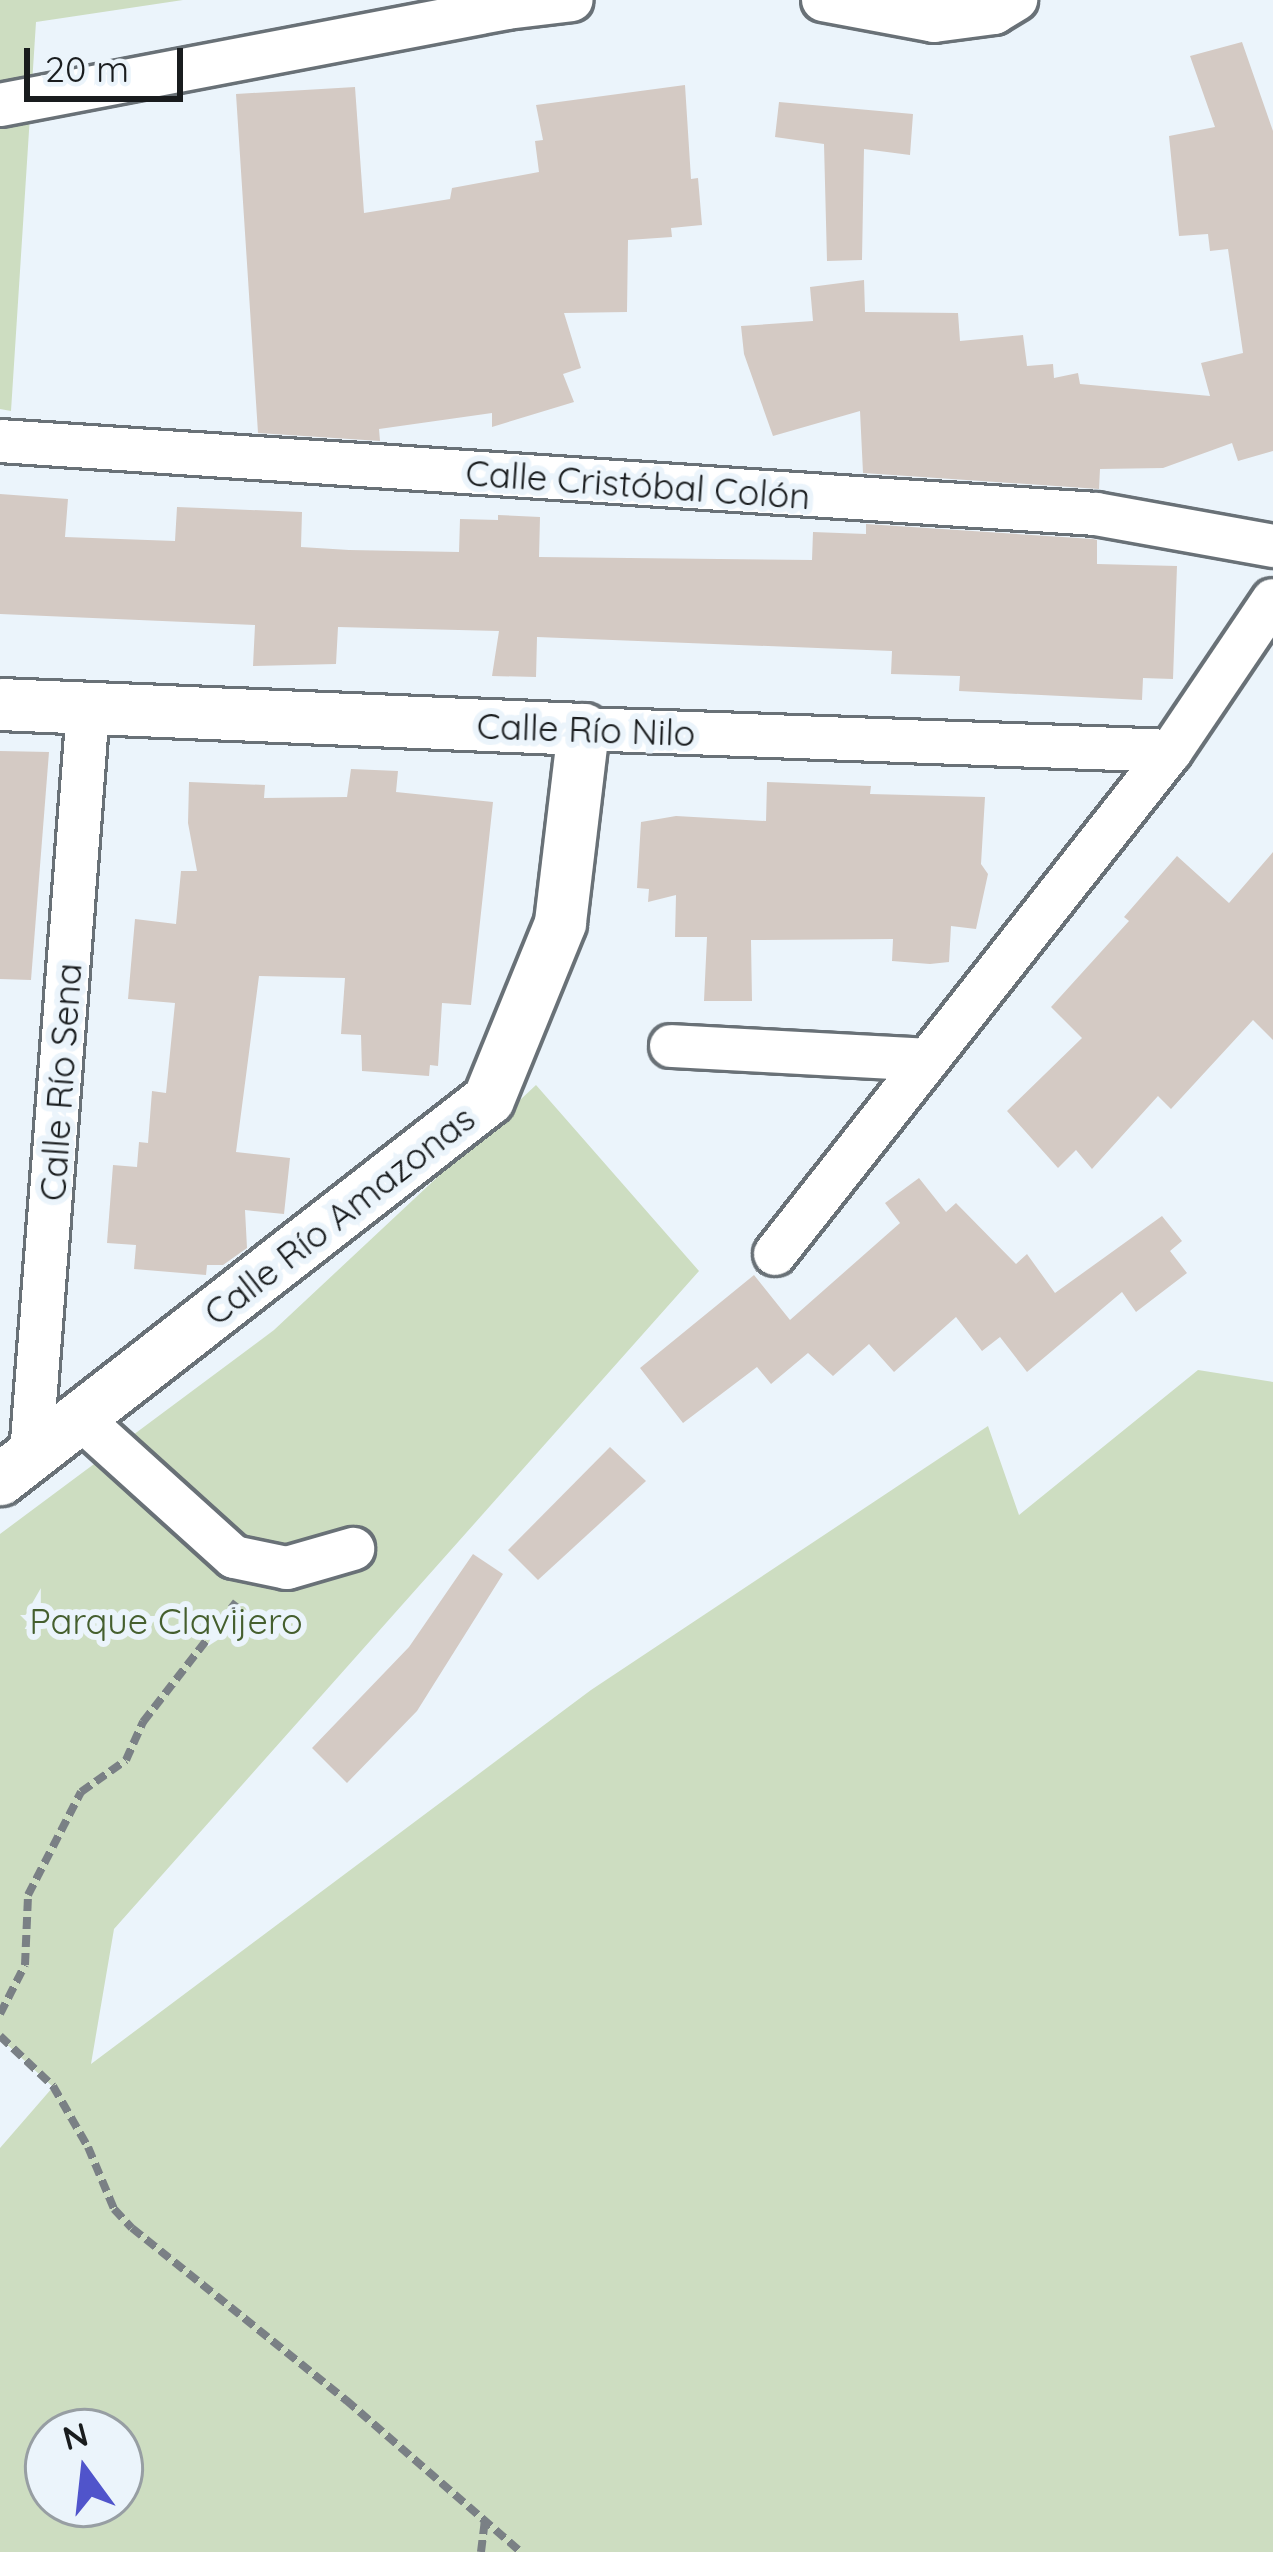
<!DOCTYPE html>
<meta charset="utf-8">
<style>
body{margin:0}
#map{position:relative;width:1273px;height:2552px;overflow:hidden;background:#ebf4fb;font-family:Quicksand,sans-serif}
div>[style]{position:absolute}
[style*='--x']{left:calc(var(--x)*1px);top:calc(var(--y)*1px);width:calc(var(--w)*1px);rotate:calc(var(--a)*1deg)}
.green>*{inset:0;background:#cdddc1}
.building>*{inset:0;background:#d4cac4}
.path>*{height:8px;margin-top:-4px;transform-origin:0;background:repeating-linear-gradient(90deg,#7a8085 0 12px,transparent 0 18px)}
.roads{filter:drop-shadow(3px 0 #697177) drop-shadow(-3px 0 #697177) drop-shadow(0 3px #697177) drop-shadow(0 -3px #697177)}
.minor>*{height:42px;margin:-21px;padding:0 21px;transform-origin:21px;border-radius:21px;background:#fff}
.tertiary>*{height:51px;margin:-25.5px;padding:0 25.5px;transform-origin:25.5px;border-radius:25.5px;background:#fff}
span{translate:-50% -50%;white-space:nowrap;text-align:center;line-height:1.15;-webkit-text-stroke:12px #ebf4fb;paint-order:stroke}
.street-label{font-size:36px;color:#191c1e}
.park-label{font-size:36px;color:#455f2e}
.north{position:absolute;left:24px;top:2408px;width:120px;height:120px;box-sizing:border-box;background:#ebf4fb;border:3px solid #979ea3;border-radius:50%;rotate:345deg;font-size:33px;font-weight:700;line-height:48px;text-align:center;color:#191c1e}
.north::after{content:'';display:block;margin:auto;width:42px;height:54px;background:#5054cb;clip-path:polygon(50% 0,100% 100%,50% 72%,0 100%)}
.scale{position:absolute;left:24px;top:48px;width:159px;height:54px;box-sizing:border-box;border:6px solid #191c1e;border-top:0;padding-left:15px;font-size:36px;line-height:42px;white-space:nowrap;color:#191c1e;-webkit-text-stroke:9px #ebf4fb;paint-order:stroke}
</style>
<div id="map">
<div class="green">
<div style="clip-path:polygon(0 0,183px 0,36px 22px,11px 411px,0 409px)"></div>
<div style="clip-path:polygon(evenodd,536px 1085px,699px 1271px,114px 1929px,91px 2064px,591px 1690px,988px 1426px,1019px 1515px,1198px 1370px,1273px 1382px,1273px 2552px,0 2552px,0 2148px,53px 2087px,0 2038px,0 1534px,274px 1330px,536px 1085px,48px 2432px,120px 2432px,120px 2504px,48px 2504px,48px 2432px)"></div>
</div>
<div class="building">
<div style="clip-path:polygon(1242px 42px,1273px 131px,1273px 451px,1238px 461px,1232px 443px,1163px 468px,1100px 469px,1099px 489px,863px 473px,860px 411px,773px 436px,744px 354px,741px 326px,813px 321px,810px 287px,864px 280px,865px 312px,958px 313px,960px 341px,1023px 335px,1027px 366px,1053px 364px,1054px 378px,1078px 373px,1080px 384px,1210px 396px,1201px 363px,1243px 353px,1228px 249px,1210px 251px,1208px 234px,1179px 236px,1169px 136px,1215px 127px,1190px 56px)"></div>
<div style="clip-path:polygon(685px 85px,691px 179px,698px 178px,702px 225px,671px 228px,672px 237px,628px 240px,627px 312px,564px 313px,581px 368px,563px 374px,574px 402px,492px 427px,492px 413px,379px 429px,380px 441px,258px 433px,236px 94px,355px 87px,364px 213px,450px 199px,452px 188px,539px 172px,535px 141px,543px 140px,536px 105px)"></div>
<div style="clip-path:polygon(779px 102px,913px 114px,910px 155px,864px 149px,862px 260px,827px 261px,824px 144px,775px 137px)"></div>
<div style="clip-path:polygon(0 494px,68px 499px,65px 537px,175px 541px,177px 507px,302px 512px,301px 547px,349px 550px,459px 552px,460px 519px,498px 520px,498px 515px,540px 517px,539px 557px,812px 560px,813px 532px,866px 534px,866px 524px,1093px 539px,1097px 540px,1097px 564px,1177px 566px,1173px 679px,1143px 678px,1142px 700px,959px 691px,960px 676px,891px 674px,892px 651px,537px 637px,536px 677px,492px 676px,499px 631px,338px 627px,336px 664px,253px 666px,255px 625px,0 614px)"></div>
<div style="clip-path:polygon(0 751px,49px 752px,31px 980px,0 979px)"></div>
<div style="clip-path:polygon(351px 769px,398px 771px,396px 792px,493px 802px,471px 1005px,442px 1003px,438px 1066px,430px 1065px,429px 1076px,362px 1071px,361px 1035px,341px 1034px,345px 978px,259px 976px,236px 1152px,290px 1158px,284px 1214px,245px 1210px,247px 1248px,223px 1265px,207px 1265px,206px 1275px,134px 1269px,136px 1245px,107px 1243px,113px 1165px,137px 1167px,139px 1142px,148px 1143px,152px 1091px,166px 1093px,175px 1003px,128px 999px,135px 919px,176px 924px,181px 871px,197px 871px,188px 823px,189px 782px,265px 785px,264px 798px,347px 797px)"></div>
<div style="clip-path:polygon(767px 782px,871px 786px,870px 794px,985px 797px,981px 864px,988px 874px,976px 929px,951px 926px,949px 962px,930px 964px,892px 961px,893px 939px,751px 940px,752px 1001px,704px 1001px,707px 937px,675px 937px,676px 895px,648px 902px,649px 889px,637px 888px,641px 822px,676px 816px,766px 821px)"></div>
<div style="clip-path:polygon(1273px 852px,1273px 1040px,1253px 1020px,1171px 1109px,1158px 1096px,1092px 1169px,1076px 1150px,1058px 1168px,1007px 1111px,1082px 1038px,1051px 1007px,1129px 921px,1124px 917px,1177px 856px,1229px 903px)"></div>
<div style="clip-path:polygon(919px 1178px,946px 1212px,956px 1203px,1016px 1264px,1027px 1254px,1055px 1293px,1162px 1216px,1182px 1241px,1170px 1251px,1187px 1273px,1136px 1312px,1122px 1292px,1027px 1372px,1000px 1337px,982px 1351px,956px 1317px,894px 1372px,869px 1344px,833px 1376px,808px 1353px,771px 1384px,757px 1367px,683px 1423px,640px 1368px,754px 1275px,790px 1320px,900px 1223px,885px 1203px)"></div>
<div style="clip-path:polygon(610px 1447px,646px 1481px,538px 1580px,508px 1550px)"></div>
<div style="clip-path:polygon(473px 1554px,503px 1574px,417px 1711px,347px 1783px,312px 1748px,409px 1647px)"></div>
</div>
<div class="path">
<div style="--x:0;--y:2014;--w:55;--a:-63"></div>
<div style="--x:25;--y:1965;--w:70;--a:-87.5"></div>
<div style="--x:28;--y:1895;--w:116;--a:-62.8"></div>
<div style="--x:81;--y:1792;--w:55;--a:-35.4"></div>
<div style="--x:126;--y:1760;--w:42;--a:-65.9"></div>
<div style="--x:143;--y:1722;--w:152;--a:-52.2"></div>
<div style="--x:0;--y:2036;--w:73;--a:43.3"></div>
<div style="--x:53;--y:2086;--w:70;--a:60.2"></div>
<div style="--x:88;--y:2147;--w:67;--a:67.2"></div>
<div style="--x:114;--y:2209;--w:26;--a:47"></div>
<div style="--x:132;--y:2228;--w:275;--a:38.8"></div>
<div style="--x:346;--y:2400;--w:232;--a:41"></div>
<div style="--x:481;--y:2552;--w:33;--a:-83"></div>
</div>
<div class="roads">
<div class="minor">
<div style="--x:823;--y:0;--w:113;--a:10.7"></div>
<div style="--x:934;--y:21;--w:61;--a:-7.6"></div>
<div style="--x:994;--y:13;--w:26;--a:-31"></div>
<div style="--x:0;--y:105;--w:516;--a:-10.83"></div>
<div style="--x:507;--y:8;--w:65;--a:-7"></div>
<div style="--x:0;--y:441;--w:1098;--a:3.81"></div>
<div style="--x:1096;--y:514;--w:180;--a:10.2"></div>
<div style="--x:583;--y:729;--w:588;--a:2.14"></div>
<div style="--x:671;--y:1046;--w:257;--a:3.1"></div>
<div style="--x:775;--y:1254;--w:640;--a:-51.79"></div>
<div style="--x:1171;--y:751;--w:182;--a:-56"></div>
<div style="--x:80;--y:1418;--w:207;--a:42.1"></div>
<div style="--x:234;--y:1557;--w:54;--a:11.7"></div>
<div style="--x:287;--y:1568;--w:69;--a:-16.1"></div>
<div style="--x:31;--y:1455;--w:748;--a:-85.63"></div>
</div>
<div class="tertiary">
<div style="--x:0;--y:704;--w:584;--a:2.46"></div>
<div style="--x:583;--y:729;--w:195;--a:96.8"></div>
<div style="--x:560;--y:923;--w:190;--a:112.2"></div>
<div style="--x:488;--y:1099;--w:619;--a:142.09"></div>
</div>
</div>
<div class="street-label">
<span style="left:638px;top:484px;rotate:4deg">Calle Cristóbal Colón</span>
<span style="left:586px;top:729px;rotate:2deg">Calle Río Nilo</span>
<span style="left:60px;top:1082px;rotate:-86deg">Calle Río Sena</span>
<span style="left:339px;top:1215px;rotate:-38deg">Calle Río Amazonas</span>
</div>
<div class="park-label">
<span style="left:166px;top:1621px">Parque Clavijero</span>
</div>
<div class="north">N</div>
<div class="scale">20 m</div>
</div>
